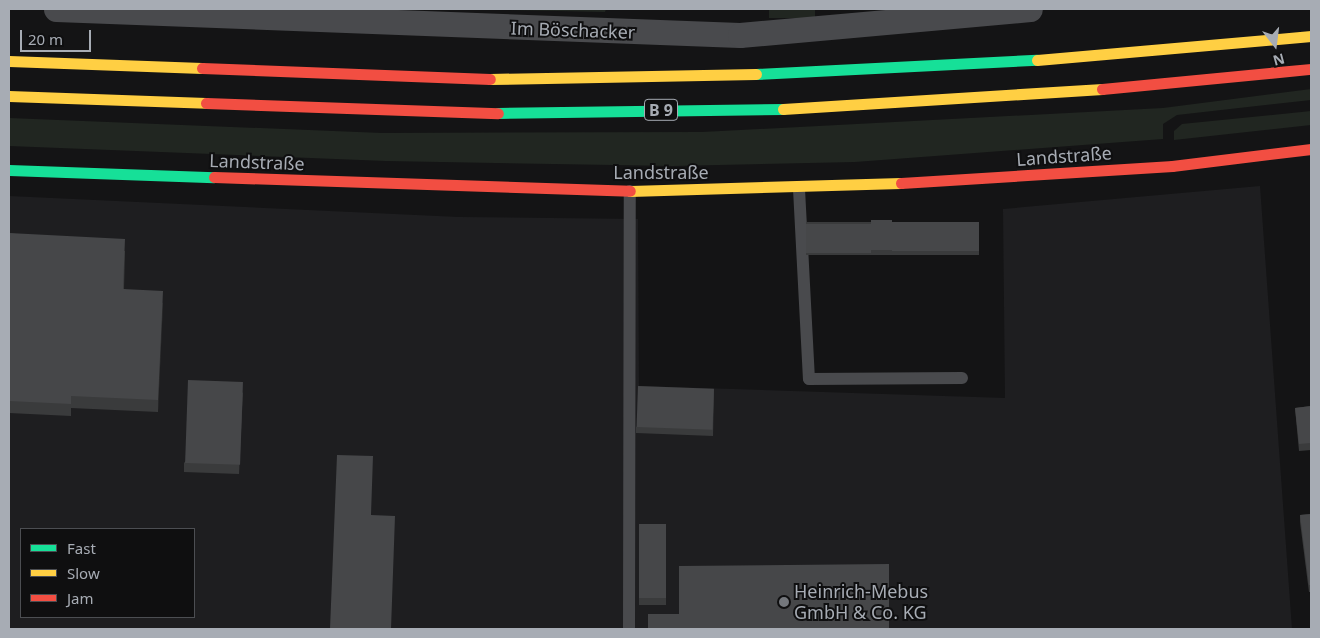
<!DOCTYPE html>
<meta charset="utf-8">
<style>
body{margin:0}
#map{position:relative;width:1320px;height:638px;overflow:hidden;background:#141415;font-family:"Noto Sans",sans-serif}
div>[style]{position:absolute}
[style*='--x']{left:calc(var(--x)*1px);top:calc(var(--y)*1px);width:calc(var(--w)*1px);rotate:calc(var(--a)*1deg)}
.built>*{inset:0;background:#1e1e20}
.green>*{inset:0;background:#212621;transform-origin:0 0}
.lane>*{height:12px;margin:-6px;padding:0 6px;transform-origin:6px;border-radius:6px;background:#494a4d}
.street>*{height:25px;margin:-12.5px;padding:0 12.5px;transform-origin:12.5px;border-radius:12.5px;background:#494a4d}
.fast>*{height:11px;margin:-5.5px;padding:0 5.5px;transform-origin:5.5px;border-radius:5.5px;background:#16e098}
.slow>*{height:11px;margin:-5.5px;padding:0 5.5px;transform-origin:5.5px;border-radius:5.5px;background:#ffcf43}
.jam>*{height:11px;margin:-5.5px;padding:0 5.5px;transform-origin:5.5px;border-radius:5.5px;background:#f24e42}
.wall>*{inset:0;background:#3a3b3c;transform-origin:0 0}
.shaded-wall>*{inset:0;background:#262627}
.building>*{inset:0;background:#464749;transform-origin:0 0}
.dots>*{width:14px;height:14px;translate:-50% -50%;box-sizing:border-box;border:2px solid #0f0f10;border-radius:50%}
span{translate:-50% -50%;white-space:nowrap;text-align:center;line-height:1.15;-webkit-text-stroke:4px #0f0f10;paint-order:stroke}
.shield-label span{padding:1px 4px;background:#0f0f10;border:1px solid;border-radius:4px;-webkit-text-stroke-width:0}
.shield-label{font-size:16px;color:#a7acb4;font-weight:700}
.street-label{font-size:18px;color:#a7acb4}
.poi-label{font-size:18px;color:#a7acb4}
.left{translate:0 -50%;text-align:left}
.frame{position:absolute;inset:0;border:10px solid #a7acb4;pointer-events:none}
.legend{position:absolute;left:20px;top:528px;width:175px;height:90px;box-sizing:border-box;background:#0f0f10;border:1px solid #4c4e52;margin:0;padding:6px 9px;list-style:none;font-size:15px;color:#a7acb4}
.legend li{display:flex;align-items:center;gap:10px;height:25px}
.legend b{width:25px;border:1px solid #4c4e52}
.north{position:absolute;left:1250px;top:20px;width:50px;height:50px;-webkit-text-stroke:4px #0f0f10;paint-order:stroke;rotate:165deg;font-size:14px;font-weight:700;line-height:20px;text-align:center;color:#a7acb4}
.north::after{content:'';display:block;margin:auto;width:18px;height:22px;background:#a7acb4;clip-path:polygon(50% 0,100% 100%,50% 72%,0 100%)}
.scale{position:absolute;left:20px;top:30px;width:71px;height:22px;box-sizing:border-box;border:2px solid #a7acb4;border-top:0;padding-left:6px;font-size:15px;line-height:18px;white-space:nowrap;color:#a7acb4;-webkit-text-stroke:4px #0f0f10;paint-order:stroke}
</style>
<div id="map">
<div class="built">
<div style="clip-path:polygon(evenodd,1260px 186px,1292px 629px,9px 629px,9px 196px,459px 217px,638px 219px,639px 386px,1005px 398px,1003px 209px,1260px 186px,21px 529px,194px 529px,194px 617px,21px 617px,21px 529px)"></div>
</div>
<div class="green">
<div style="clip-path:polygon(458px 9px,606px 9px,605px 12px)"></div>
<div style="left:769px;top:9px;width:46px;height:9px"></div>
<div style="clip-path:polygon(1311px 89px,1311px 100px,1177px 115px,1163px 124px,1163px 139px,855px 162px,673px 166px,386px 161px,9px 146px,9px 118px,382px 133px,702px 132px,1163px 108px)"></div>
<div style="clip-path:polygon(1311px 111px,1311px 125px,1174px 140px,1174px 131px,1182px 124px)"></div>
</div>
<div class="lane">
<div style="--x:799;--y:189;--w:190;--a:87"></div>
<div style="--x:809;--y:379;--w:153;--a:-0.4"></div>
<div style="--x:629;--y:629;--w:438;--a:-89.9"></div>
</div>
<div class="street">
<div style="--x:56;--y:9;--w:684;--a:2.18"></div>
<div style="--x:740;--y:35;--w:291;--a:-5.1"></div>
</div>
<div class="fast">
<div style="--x:756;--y:74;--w:281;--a:-2.9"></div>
<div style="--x:498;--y:113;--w:285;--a:-0.8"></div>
<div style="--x:9;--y:170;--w:205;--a:2"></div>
</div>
<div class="slow">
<div style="--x:1037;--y:60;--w:275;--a:-5"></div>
<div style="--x:9;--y:61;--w:193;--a:2.1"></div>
<div style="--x:490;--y:79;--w:266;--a:-1.1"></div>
<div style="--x:9;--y:96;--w:197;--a:2"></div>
<div style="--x:783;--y:109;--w:320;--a:-3.6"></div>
<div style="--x:630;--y:191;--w:271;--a:-1.7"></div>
</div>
<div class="jam">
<div style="--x:202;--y:68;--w:288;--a:2.2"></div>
<div style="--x:1102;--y:89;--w:210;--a:-5.5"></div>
<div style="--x:206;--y:103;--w:292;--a:2"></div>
<div style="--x:214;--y:177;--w:416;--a:1.9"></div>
<div style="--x:901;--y:183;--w:272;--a:-3.6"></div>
<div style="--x:1172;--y:166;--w:140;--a:-7"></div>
</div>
<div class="wall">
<div style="left:979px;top:222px;width:33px;height:173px;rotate:90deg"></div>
<div style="clip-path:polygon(9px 233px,125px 251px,124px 289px,163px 303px,158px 412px,71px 408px,71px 416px,9px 413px)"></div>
<div style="clip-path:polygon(714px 389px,713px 436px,636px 433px,636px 427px)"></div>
<div style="clip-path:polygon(243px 392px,239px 474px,184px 472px,184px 463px)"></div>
<div style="clip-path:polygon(1311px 406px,1311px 450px,1299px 451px,1295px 408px)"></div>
<div style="clip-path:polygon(1311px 514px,1311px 592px,1309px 592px,1300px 522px,1300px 515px)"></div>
<div style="left:666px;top:524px;width:81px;height:27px;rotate:90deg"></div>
</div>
<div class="shaded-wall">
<div style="clip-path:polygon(163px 291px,163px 303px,158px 412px,158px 400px)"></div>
</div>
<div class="building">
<div style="left:871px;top:220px;width:21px;height:30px"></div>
<div style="left:979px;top:222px;width:29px;height:87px;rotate:90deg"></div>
<div style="left:871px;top:224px;width:29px;height:65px;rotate:90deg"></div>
<div style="clip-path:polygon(9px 233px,125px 239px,123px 289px,163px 291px,158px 400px,71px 396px,71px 404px,9px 401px)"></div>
<div style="left:188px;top:380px;width:55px;height:83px;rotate:2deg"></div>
<div style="left:638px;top:386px;width:76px;height:41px;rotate:2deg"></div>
<div style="clip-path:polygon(1311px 406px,1311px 443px,1299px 444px,1295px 408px)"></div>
<div style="clip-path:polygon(337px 455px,373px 456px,371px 515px,395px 516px,391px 629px,330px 629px)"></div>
<div style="clip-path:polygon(1311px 514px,1311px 585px,1309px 585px,1300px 515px)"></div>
<div style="left:666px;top:524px;width:74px;height:27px;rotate:90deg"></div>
<div style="clip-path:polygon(889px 564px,889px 629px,648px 629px,648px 614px,679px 614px,679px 566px)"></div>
</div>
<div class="dots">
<div style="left:784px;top:602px;background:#74777c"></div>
</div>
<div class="shield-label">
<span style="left:661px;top:110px">B 9</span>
</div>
<div class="street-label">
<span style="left:573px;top:30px;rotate:2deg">Im Böschacker</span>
<span style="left:1064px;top:156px;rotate:-4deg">Landstraße</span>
<span style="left:257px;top:162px;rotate:2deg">Landstraße</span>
<span style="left:661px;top:172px">Landstraße</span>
</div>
<div class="poi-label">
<span class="left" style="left:794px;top:602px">Heinrich-Mebus<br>GmbH &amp; Co. KG</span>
</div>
<div class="frame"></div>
<ul class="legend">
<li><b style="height:6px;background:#16e098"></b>Fast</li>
<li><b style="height:6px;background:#ffcf43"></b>Slow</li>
<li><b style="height:6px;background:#f24e42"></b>Jam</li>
</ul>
<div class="north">N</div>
<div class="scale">20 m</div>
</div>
